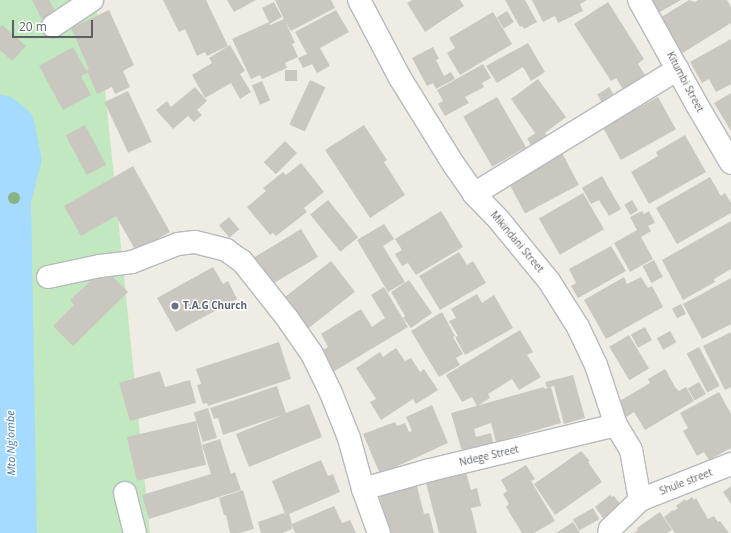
<!DOCTYPE html>
<style>
body{margin:0}
#map{position:relative;width:731px;height:533px;overflow:hidden;background:#efece4;font-family:"Open Sans",sans-serif}
div>[style]{position:absolute}
[style*='--x']{left:calc(var(--x)*1px);top:calc(var(--y)*1px);width:calc(var(--w)*1px);rotate:calc(var(--a)*1deg)}
.green>*{inset:0;background:#c1e8bf}
.river>*{height:49px;margin:-24.5px;padding:0 24.5px;transform-origin:24.5px;border-radius:24.5px;background:#a4dbff}
.building>*{inset:0;background:#cac7c1;transform-origin:0 0}
.roads{filter:drop-shadow(1px 0 #b6babe) drop-shadow(-1px 0 #b6babe) drop-shadow(0 1px #b6babe) drop-shadow(0 -1px #b6babe)}
.minor>*{height:22px;margin:-11px;padding:0 11px;transform-origin:11px;border-radius:11px;background:#fff}
.trees>*{width:12px;height:12px;margin:-6px;border-radius:50%;background:#86b482}
.dots>*{width:11px;height:11px;translate:-50% -50%;box-sizing:border-box;border:2px solid #fff;border-radius:50%}
span{translate:-50% -50%;white-space:nowrap;text-align:center;line-height:1.15;-webkit-text-stroke:3px #fff;paint-order:stroke}
.street-label{font-size:10px;color:#5c6065}
.worship-label{font-size:10px;color:#5b616d;font-weight:700}
.left{translate:0 -50%;text-align:left}
.water-label{font-size:11px;color:#3977ad;font-style:italic}
.scale{position:absolute;left:12px;top:20px;width:81px;height:18px;box-sizing:border-box;border:2px solid #5c6065;border-top:0;padding-left:5px;font-size:12px;line-height:14px;white-space:nowrap;color:#5c6065;-webkit-text-stroke:3px #fff;paint-order:stroke}
</style>
<div id="map">
<div class="green">
<div style="clip-path:polygon(0 0,96px 0,150px 533px,0 533px)"></div>
</div>
<div class="river">
<div style="--x:0;--y:119;--w:13;--a:39"></div>
<div style="--x:10;--y:127;--w:33;--a:79"></div>
<div style="--x:16;--y:159;--w:41;--a:104"></div>
<div style="--x:6;--y:199;--w:334;--a:89"></div>
</div>
<div class="building">
<div style="clip-path:polygon(32px 0,49px 0,57px 15px,44px 23px)"></div>
<div style="clip-path:polygon(163px 0,206px 0,228px 46px,207px 56px,205px 52px,197px 56px,185px 29px,179px 32px)"></div>
<div style="clip-path:polygon(227px 0,256px 0,234px 12px)"></div>
<div style="clip-path:polygon(275px 0,331px 0,335px 8px,291px 31px,286px 23px,295px 43px,292px 44px,298px 57px,285px 63px,287px 68px,262px 79px,260px 75px,251px 79px,232px 39px,269px 22px,262px 8px,274px 2px,282px 17px,269px 24px,270px 25px,284px 19px)"></div>
<div style="clip-path:polygon(412px 0,460px 0,464px 6px,425px 32px,407px 3px)"></div>
<div style="clip-path:polygon(505px 0,525px 0,537px 22px,524px 29px,522px 26px,520px 27px)"></div>
<div style="clip-path:polygon(532px 0,587px 0,580px 4px,583px 11px,558px 23px,555px 16px,543px 22px)"></div>
<div style="clip-path:polygon(651px 0,681px 0,658px 13px)"></div>
<div style="clip-path:polygon(689px 0,695px 2px,698px 0,727px 0,731px 7px,731px 23px,681px 54px,660px 18px)"></div>
<div style="clip-path:polygon(608px 2px,644px 59px,638px 64px,645px 75px,623px 89px,616px 78px,611px 81px,574px 24px)"></div>
<div style="clip-path:polygon(109px 10px,134px 65px,123px 71px,130px 87px,115px 94px,112px 87px,97px 94px,88px 73px,81px 76px,91px 95px,63px 110px,39px 66px,73px 47px,86px 70px,89px 69px,71px 28px)"></div>
<div style="clip-path:polygon(336px 10px,349px 32px,320px 48px,330px 66px,317px 73px,312px 64px,303px 68px,298px 58px,307px 54px,295px 32px)"></div>
<div style="left:507px;top:11px;width:13px;height:12px;rotate:58deg"></div>
<div style="clip-path:polygon(493px 12px,512px 44px,460px 75px,447px 53px,455px 48px,449px 38px)"></div>
<div style="clip-path:polygon(2px 25px,26px 46px,12px 61px,0 50px,0 27px)"></div>
<div style="clip-path:polygon(731px 39px,731px 84px,716px 92px,709px 79px,702px 83px,690px 62px)"></div>
<div style="clip-path:polygon(528px 43px,545px 72px,531px 81px,523px 67px,497px 83px,486px 66px)"></div>
<div style="clip-path:polygon(230px 45px,245px 71px,240px 74px,251px 92px,240px 99px,231px 83px,205px 98px,192px 75px,212px 63px,209px 58px)"></div>
<div style="clip-path:polygon(433px 47px,439px 59px,436px 60px,444px 76px,451px 72px,455px 79px,436px 89px,433px 83px,427px 86px,412px 58px)"></div>
<div style="clip-path:polygon(483px 64px,491px 78px,482px 83px,484px 87px,465px 97px,469px 103px,445px 116px,438px 104px,443px 101px,437px 90px)"></div>
<div style="left:285px;top:70px;width:12px;height:11px"></div>
<div style="clip-path:polygon(538px 79px,566px 117px,545px 133px,548px 137px,536px 152px,527px 139px,535px 133px,511px 99px)"></div>
<div style="left:310px;top:80px;width:17px;height:49px;rotate:25deg"></div>
<div style="left:262px;top:81px;width:21px;height:11px;rotate:67deg"></div>
<div style="clip-path:polygon(195px 87px,207px 101px,197px 110px,202px 115px,194px 122px,188px 116px,173px 129px,156px 110px,167px 101px,171px 107px)"></div>
<div style="left:609px;top:87px;width:15px;height:14px;rotate:58deg"></div>
<div style="left:128px;top:91px;width:56px;height:26px;rotate:65deg"></div>
<div style="clip-path:polygon(731px 93px,731px 131px,714px 103px)"></div>
<div style="left:497px;top:97px;width:58px;height:39px;rotate:60deg"></div>
<div style="left:658px;top:97px;width:37px;height:63px;rotate:61deg"></div>
<div style="left:85px;top:125px;width:45px;height:22px;rotate:62deg"></div>
<div style="clip-path:polygon(364px 125px,387px 160px,384px 162px,405px 195px,370px 218px,325px 150px)"></div>
<div style="clip-path:polygon(685px 135px,706px 172px,649px 204px,631px 172px,658px 156px,656px 152px)"></div>
<div style="left:285px;top:141px;width:17px;height:30px;rotate:45deg"></div>
<div style="left:562px;top:153px;width:36px;height:61px;rotate:62deg"></div>
<div style="clip-path:polygon(301px 163px,324px 192px,304px 208px,307px 212px,276px 236px,273px 233px,270px 235px,247px 207px,266px 191px,263px 188px,283px 172px,286px 175px)"></div>
<div style="clip-path:polygon(133px 166px,170px 232px,136px 251px,116px 216px,81px 236px,64px 206px)"></div>
<div style="clip-path:polygon(602px 176px,621px 209px,609px 216px,599px 200px,591px 204px,582px 188px)"></div>
<div style="clip-path:polygon(710px 177px,721px 196px,725px 193px,731px 203px,731px 213px,677px 244px,656px 208px)"></div>
<div style="left:583px;top:193px;width:42px;height:51px;rotate:60deg"></div>
<div style="left:328px;top:200px;width:48px;height:23px;rotate:51deg"></div>
<div style="left:632px;top:200px;width:12px;height:9px;rotate:59deg"></div>
<div style="clip-path:polygon(441px 211px,463px 247px,416px 275px,408px 263px,402px 266px,395px 254px,402px 250px,395px 239px)"></div>
<div style="clip-path:polygon(642px 211px,644px 214px,649px 211px,655px 223px,648px 226px,651px 231px,641px 237px,653px 259px,630px 272px,614px 243px,637px 230px,630px 217px)"></div>
<div style="left:229px;top:217px;width:16px;height:13px;rotate:50deg"></div>
<div style="clip-path:polygon(731px 221px,731px 269px,714px 279px,715px 282px,683px 300px,662px 260px)"></div>
<div style="clip-path:polygon(384px 224px,394px 239px,383px 246px,405px 282px,388px 292px,357px 240px)"></div>
<div style="clip-path:polygon(301px 229px,318px 257px,274px 283px,269px 276px,261px 280px,250px 260px)"></div>
<div style="clip-path:polygon(611px 246px,626px 271px,578px 298px,571px 286px,576px 283px,569px 269px)"></div>
<div style="clip-path:polygon(459px 252px,467px 265px,473px 261px,486px 283px,440px 310px,419px 276px)"></div>
<div style="left:654px;top:260px;width:19px;height:13px;rotate:62deg"></div>
<div style="left:331px;top:261px;width:39px;height:62px;rotate:52deg"></div>
<div style="clip-path:polygon(213px 267px,223px 284px,228px 281px,237px 299px,176px 332px,157px 298px)"></div>
<div style="clip-path:polygon(104px 268px,128px 292px,73px 346px,53px 326px,74px 305px,70px 300px)"></div>
<div style="clip-path:polygon(624px 277px,627px 284px,641px 277px,648px 288px,652px 286px,663px 307px,606px 339px,584px 300px)"></div>
<div style="clip-path:polygon(731px 278px,731px 324px,702px 339px,683px 304px)"></div>
<div style="clip-path:polygon(409px 280px,432px 313px,411px 328px,403px 318px,405px 316px,391px 292px)"></div>
<div style="clip-path:polygon(384px 287px,408px 327px,333px 372px,321px 351px,328px 347px,321px 334px,361px 309px,372px 327px,385px 318px,371px 295px)"></div>
<div style="clip-path:polygon(477px 294px,482px 303px,494px 295px,513px 328px,465px 355px,455px 337px,458px 336px,449px 321px,456px 318px,451px 309px)"></div>
<div style="left:681px;top:304px;width:11px;height:10px;rotate:63deg"></div>
<div style="clip-path:polygon(442px 312px,455px 336px,453px 337px,463px 354px,456px 358px,460px 365px,439px 377px,411px 331px)"></div>
<div style="left:645px;top:327px;width:15px;height:16px;rotate:62deg"></div>
<div style="clip-path:polygon(520px 330px,533px 352px,527px 355px,541px 377px,519px 390px,512px 379px,488px 394px,490px 398px,477px 406px,472px 397px,462px 402px,446px 375px)"></div>
<div style="left:670px;top:331px;width:13px;height:15px;rotate:61deg"></div>
<div style="clip-path:polygon(731px 332px,731px 387px,725px 390px,703px 346px)"></div>
<div style="left:629px;top:335px;width:39px;height:23px;rotate:59deg"></div>
<div style="clip-path:polygon(279px 342px,291px 379px,208px 406px,207px 403px,203px 404px,197px 385px,201px 384px,196px 369px)"></div>
<div style="left:699px;top:347px;width:44px;height:14px;rotate:62deg"></div>
<div style="clip-path:polygon(396px 348px,405px 361px,411px 358px,420px 372px,424px 369px,438px 390px,416px 404px,413px 399px,381px 420px,370px 402px,376px 399px,356px 368px,380px 352px,383px 357px)"></div>
<div style="clip-path:polygon(665px 369px,675px 387px,679px 391px,686px 387px,694px 401px,645px 430px,634px 412px,626px 417px,618px 402px,650px 383px,648px 379px)"></div>
<div style="clip-path:polygon(160px 371px,165px 387px,190px 380px,196px 403px,130px 421px,119px 383px)"></div>
<div style="clip-path:polygon(573px 375px,585px 418px,564px 424px,554px 386px,547px 388px,545px 382px)"></div>
<div style="left:699px;top:382px;width:14px;height:13px;rotate:60deg"></div>
<div style="clip-path:polygon(277px 386px,286px 413px,309px 404px,322px 437px,249px 467px,236px 434px,285px 414px,223px 435px,218px 418px,214px 419px,210px 408px)"></div>
<div style="clip-path:polygon(544px 387px,545px 389px,551px 387px,561px 423px,496px 442px,491px 423px,474px 429px,476px 437px,491px 433px,494px 446px,463px 455px,451px 413px)"></div>
<div style="clip-path:polygon(719px 392px,731px 414px,731px 448px,709px 460px,704px 452px,697px 456px,683px 431px,688px 428px,680px 413px)"></div>
<div style="clip-path:polygon(432px 405px,448px 443px,380px 474px,363px 434px,395px 422px,397px 426px,405px 423px,409px 432px,412px 431px,406px 417px)"></div>
<div style="left:208px;top:408px;width:31px;height:15px;rotate:73deg"></div>
<div style="left:196px;top:421px;width:45px;height:71px;rotate:77deg"></div>
<div style="clip-path:polygon(220px 439px,231px 474px,235px 472px,241px 490px,149px 519px,142px 495px,211px 474px,202px 445px)"></div>
<div style="clip-path:polygon(581px 451px,590px 461px,588px 462px,602px 482px,555px 515px,534px 484px)"></div>
<div style="clip-path:polygon(321px 460px,328px 476px,333px 474px,340px 492px,289px 514px,292px 524px,334px 506px,342px 523px,350px 520px,356px 533px,295px 533px,291px 524px,292px 529px,282px 533px,261px 533px,258px 522px,284px 513px,286px 516px,272px 481px)"></div>
<div style="clip-path:polygon(526px 465px,535px 479px,531px 481px,555px 521px,534px 533px,522px 533px,506px 507px,509px 504px,503px 494px,507px 491px,501px 480px)"></div>
<div style="clip-path:polygon(466px 472px,471px 490px,477px 488px,481px 506px,471px 508px,477px 533px,439px 533px,426px 483px)"></div>
<div style="clip-path:polygon(417px 486px,424px 514px,429px 513px,434px 533px,389px 533px,379px 496px)"></div>
<div style="clip-path:polygon(731px 486px,731px 504px,723px 492px)"></div>
<div style="clip-path:polygon(243px 490px,254px 529px,239px 533px,230px 533px,226px 515px,224px 515px,219px 498px)"></div>
<div style="clip-path:polygon(610px 495px,612px 497px,614px 496px,621px 505px,603px 518px,595px 507px)"></div>
<div style="clip-path:polygon(692px 497px,694px 500px,696px 498px,708px 519px,714px 516px,718px 522px,720px 521px,729px 533px,675px 533px,664px 517px,673px 510px,674px 511px,678px 508px,676px 506px,685px 499px,686px 501px)"></div>
<div style="left:593px;top:508px;width:13px;height:23px;rotate:61deg"></div>
<div style="clip-path:polygon(660px 512px,672px 530px,667px 533px,634px 533px,638px 530px,637px 528px)"></div>
<div style="clip-path:polygon(573px 522px,580px 533px,556px 533px)"></div>
</div>
<div class="roads">
<div class="minor">
<div style="--x:359;--y:0;--w:88;--a:62.3"></div>
<div style="--x:400;--y:78;--w:102;--a:58.2"></div>
<div style="--x:454;--y:165;--w:35;--a:55"></div>
<div style="--x:474;--y:194;--w:36;--a:46"></div>
<div style="--x:499;--y:220;--w:79;--a:50.7"></div>
<div style="--x:549;--y:281;--w:54;--a:57.8"></div>
<div style="--x:578;--y:327;--w:42;--a:64.7"></div>
<div style="--x:596;--y:365;--w:63;--a:71.6"></div>
<div style="--x:616;--y:425;--w:29;--a:59"></div>
<div style="--x:631;--y:450;--w:51;--a:79.8"></div>
<div style="--x:639;--y:0;--w:120;--a:61.1"></div>
<div style="--x:697;--y:105;--w:67;--a:59.6"></div>
<div style="--x:53;--y:26;--w:47;--a:-33.7"></div>
<div style="--x:474;--y:194;--w:239;--a:-31.5"></div>
<div style="--x:48;--y:277;--w:53;--a:-11.9"></div>
<div style="--x:100;--y:266;--w:32;--a:-7"></div>
<div style="--x:132;--y:262;--w:49;--a:-21.4"></div>
<div style="--x:178;--y:244;--w:17;--a:-7"></div>
<div style="--x:195;--y:242;--w:32;--a:14"></div>
<div style="--x:226;--y:250;--w:19;--a:35"></div>
<div style="--x:242;--y:261;--w:73;--a:51.7"></div>
<div style="--x:287;--y:318;--w:44;--a:55.2"></div>
<div style="--x:312;--y:354;--w:43;--a:64"></div>
<div style="--x:331;--y:393;--w:48;--a:68.2"></div>
<div style="--x:349;--y:438;--w:53;--a:74.6"></div>
<div style="--x:363;--y:489;--w:47;--a:70"></div>
<div style="--x:363;--y:489;--w:70;--a:-15.8"></div>
<div style="--x:430;--y:470;--w:191;--a:-13.6"></div>
<div style="--x:125;--y:493;--w:41;--a:76"></div>
<div style="--x:609;--y:533;--w:4;--a:-76"></div>
<div style="--x:610;--y:529;--w:42;--a:-44"></div>
<div style="--x:640;--y:500;--w:98;--a:-21.6"></div>
</div>
</div>
<div class="trees">
<div style="left:14px;top:198px"></div>
</div>
<div class="dots">
<div style="left:175px;top:306px;background:#6b7280"></div>
</div>
<div class="street-label">
<span style="left:685px;top:82px;rotate:62deg">Kitumbi Street</span>
<span style="left:517px;top:242px;rotate:50deg">Mikindani Street</span>
<span style="left:489px;top:456px;rotate:-13deg">Ndege Street</span>
<span style="left:686px;top:482px;rotate:-21deg">Shule street</span>
</div>
<div class="worship-label">
<span class="left" style="left:183px;top:306px">T.A.G Church</span>
</div>
<div class="water-label">
<span style="left:11px;top:443px;rotate:-91deg">Mto Ng'ombe</span>
</div>
<div class="scale">20 m</div>
</div>
